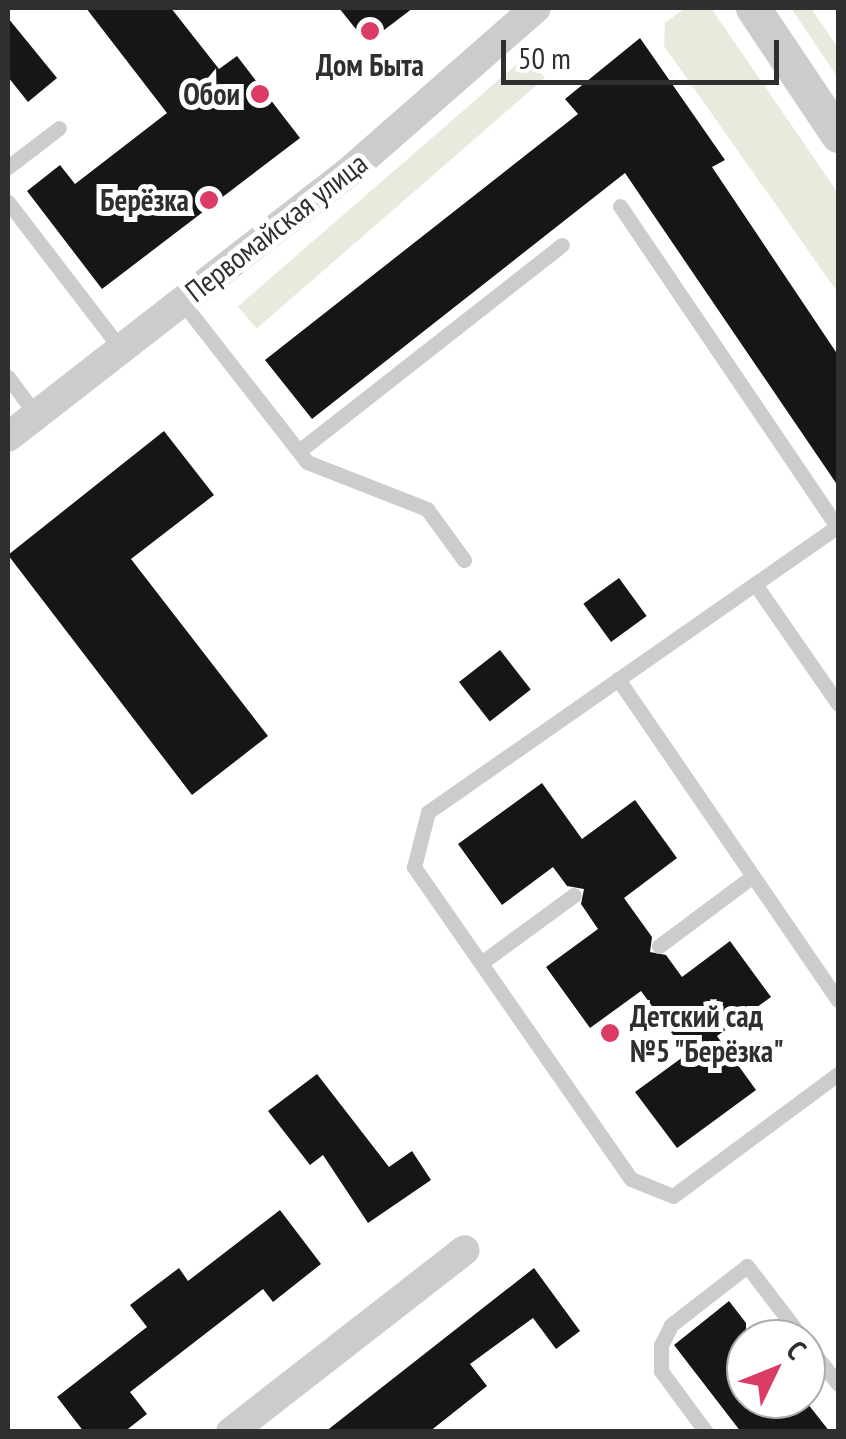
<!DOCTYPE html>
<meta charset="utf-8">
<style>
body{margin:0}
#map{position:relative;width:846px;height:1439px;overflow:hidden;background:#fff;font-family:"PT Sans Narrow",sans-serif}
div>[style]{position:absolute}
[style*='--x']{left:calc(var(--x)*1px);top:calc(var(--y)*1px);width:calc(var(--w)*1px);rotate:calc(var(--a)*1deg)}
.green>*{inset:0;background:#e7ebdd;transform-origin:0 0}
.building>*{inset:0;background:#161616;transform-origin:0 0}
.service>*{height:15px;margin:-7.5px;padding:0 7.5px;transform-origin:7.5px;border-radius:7.5px;background:#ccc}
.minor>*{height:30px;margin:-15px;padding:0 15px;transform-origin:15px;border-radius:15px;background:#ccc}
.tertiary>*{height:35px;margin:-17.5px;padding:0 17.5px;transform-origin:17.5px;border-radius:17.5px;background:#ccc}
.dots>*{width:28px;height:28px;translate:-50% -50%;box-sizing:border-box;border:5px solid #fff;border-radius:50%}
span{translate:-50% -50%;white-space:nowrap;text-align:center;line-height:1.15;-webkit-text-stroke:10px #fff;paint-order:stroke}
.poi-label{font-size:30px;color:#2f2f2f;font-weight:700}
.right{translate:-100% -50%;text-align:right}
.left{translate:0 -50%;text-align:left}
.street-label{font-size:30px;color:#2f2f2f}
.frame{position:absolute;inset:0;border:10px solid #2f2f2f;pointer-events:none}
.north{position:absolute;left:726px;top:1319px;width:100px;height:100px;box-sizing:border-box;background:#fff;border:2px solid #acacac;border-radius:50%;rotate:47deg;font-size:28px;font-weight:700;line-height:40px;text-align:center;color:#2f2f2f}
.north::after{content:'';display:block;margin:auto;width:35px;height:45px;background:#dc3b66;clip-path:polygon(50% 0,100% 100%,50% 72%,0 100%)}
.scale{position:absolute;left:501px;top:40px;width:278px;height:45px;box-sizing:border-box;border:5px solid #2f2f2f;border-top:0;padding-left:12px;font-size:30px;line-height:35px;white-space:nowrap;color:#2f2f2f;-webkit-text-stroke:8px #fff;paint-order:stroke}
</style>
<div id="map">
<div class="green">
<div style="clip-path:polygon(685px 8px,711px 8px,838px 193px,838px 293px,664px 46px,665px 23px)"></div>
<div style="clip-path:polygon(791px 8px,811px 8px,838px 48px,838px 78px)"></div>
<div style="left:526px;top:56px;width:29px;height:382px;rotate:49deg"></div>
</div>
<div class="building">
<div style="clip-path:polygon(86px 8px,171px 8px,219px 69px,237px 56px,300px 138px,102px 289px,27px 191px,60px 165px,75px 184px,167px 113px)"></div>
<div style="clip-path:polygon(339px 8px,413px 8px,367px 43px)"></div>
<div style="clip-path:polygon(8px 18px,57px 78px,28px 102px,8px 77px)"></div>
<div style="clip-path:polygon(640px 38px,725px 160px,712px 167px,838px 355px,838px 486px,625px 173px,312px 419px,265px 360px,578px 114px,565px 99px)"></div>
<div style="clip-path:polygon(164px 431px,214px 495px,131px 559px,268px 736px,192px 795px,8px 555px)"></div>
<div style="left:619px;top:578px;width:47px;height:44px;rotate:54deg"></div>
<div style="left:500px;top:650px;width:50px;height:52px;rotate:52deg"></div>
<div style="clip-path:polygon(542px 783px,582px 839px,635px 800px,677px 858px,624px 898px,652px 937px,650px 952px,666px 955px,682px 977px,730px 941px,771px 997px,717px 1036px,756px 1090px,677px 1148px,635px 1092px,687px 1054px,641px 991px,590px 1028px,546px 967px,598px 929px,581px 904px,584px 889px,567px 886px,553px 867px,502px 905px,458px 844px)"></div>
<div style="clip-path:polygon(317px 1074px,389px 1167px,412px 1151px,431px 1180px,368px 1223px,323px 1155px,310px 1165px,268px 1111px)"></div>
<div style="clip-path:polygon(280px 1210px,321px 1264px,273px 1302px,263px 1289px,130px 1392px,147px 1414px,124px 1432px,84px 1432px,57px 1397px,147px 1327px,130px 1305px,179px 1268px,188px 1281px)"></div>
<div style="clip-path:polygon(534px 1268px,580px 1331px,556px 1349px,533px 1318px,470px 1364px,487px 1386px,429px 1432px,325px 1432px)"></div>
<div style="clip-path:polygon(729px 1301px,746px 1323px,746px 1399px,804px 1399px,830px 1432px,741px 1432px,674px 1345px)"></div>
</div>
<div class="service">
<div style="--x:8;--y:167;--w:64;--a:-37.4"></div>
<div style="--x:8;--y:202;--w:185;--a:52.5"></div>
<div style="--x:620;--y:206;--w:387;--a:55.9"></div>
<div style="--x:182;--y:302;--w:203;--a:52"></div>
<div style="--x:307;--y:462;--w:129;--a:21.4"></div>
<div style="--x:427;--y:509;--w:63;--a:54"></div>
<div style="--x:8;--y:377;--w:47;--a:53.6"></div>
<div style="--x:299;--y:451;--w:334;--a:-38.1"></div>
<div style="--x:838;--y:526;--w:500;--a:145.1"></div>
<div style="--x:428;--y:812;--w:57;--a:104.3"></div>
<div style="--x:414;--y:867;--w:380;--a:55.2"></div>
<div style="--x:631;--y:1179;--w:45;--a:22"></div>
<div style="--x:673;--y:1196;--w:205;--a:-36.5"></div>
<div style="--x:755;--y:584;--w:146;--a:55.3"></div>
<div style="--x:618;--y:679;--w:389;--a:55.6"></div>
<div style="--x:659;--y:946;--w:117;--a:-36.7"></div>
<div style="--x:481;--y:963;--w:115;--a:-36.2"></div>
<div style="--x:806;--y:1343;--w:52;--a:52"></div>
<div style="--x:706;--y:1432;--w:76;--a:-126.4"></div>
<div style="--x:661;--y:1371;--w:26;--a:-90"></div>
<div style="--x:661;--y:1345;--w:22;--a:-63"></div>
<div style="--x:671;--y:1325;--w:96;--a:-37.8"></div>
<div style="--x:747;--y:1266;--w:92;--a:52.5"></div>
</div>
<div class="minor">
<div style="--x:8;--y:437;--w:437;--a:-37.9"></div>
<div style="--x:353;--y:168;--w:243;--a:-41.2"></div>
<div style="--x:231;--y:1432;--w:296;--a:-37.9"></div>
</div>
<div class="tertiary">
<div style="--x:753;--y:8;--w:153;--a:56.2"></div>
</div>
<div class="dots">
<div style="left:370px;top:31px;background:#dc3b66"></div>
<div style="left:260px;top:94px;background:#dc3b66"></div>
<div style="left:209px;top:200px;background:#dc3b66"></div>
<div style="left:610px;top:1033px;background:#dc3b66"></div>
</div>
<div class="poi-label">
<span style="left:370px;top:65px">Дом Быта</span>
<span class="right" style="left:240px;top:94px">Обои</span>
<span class="right" style="left:189px;top:200px">Берёзка</span>
<span class="left" style="left:630px;top:1033px">Детский сад<br>№5 "Берёзка"</span>
</div>
<div class="street-label">
<span style="left:276px;top:227px;rotate:-38deg">Первомайская улица</span>
</div>
<div class="frame"></div>
<div class="north">С</div>
<div class="scale">50 m</div>
</div>
